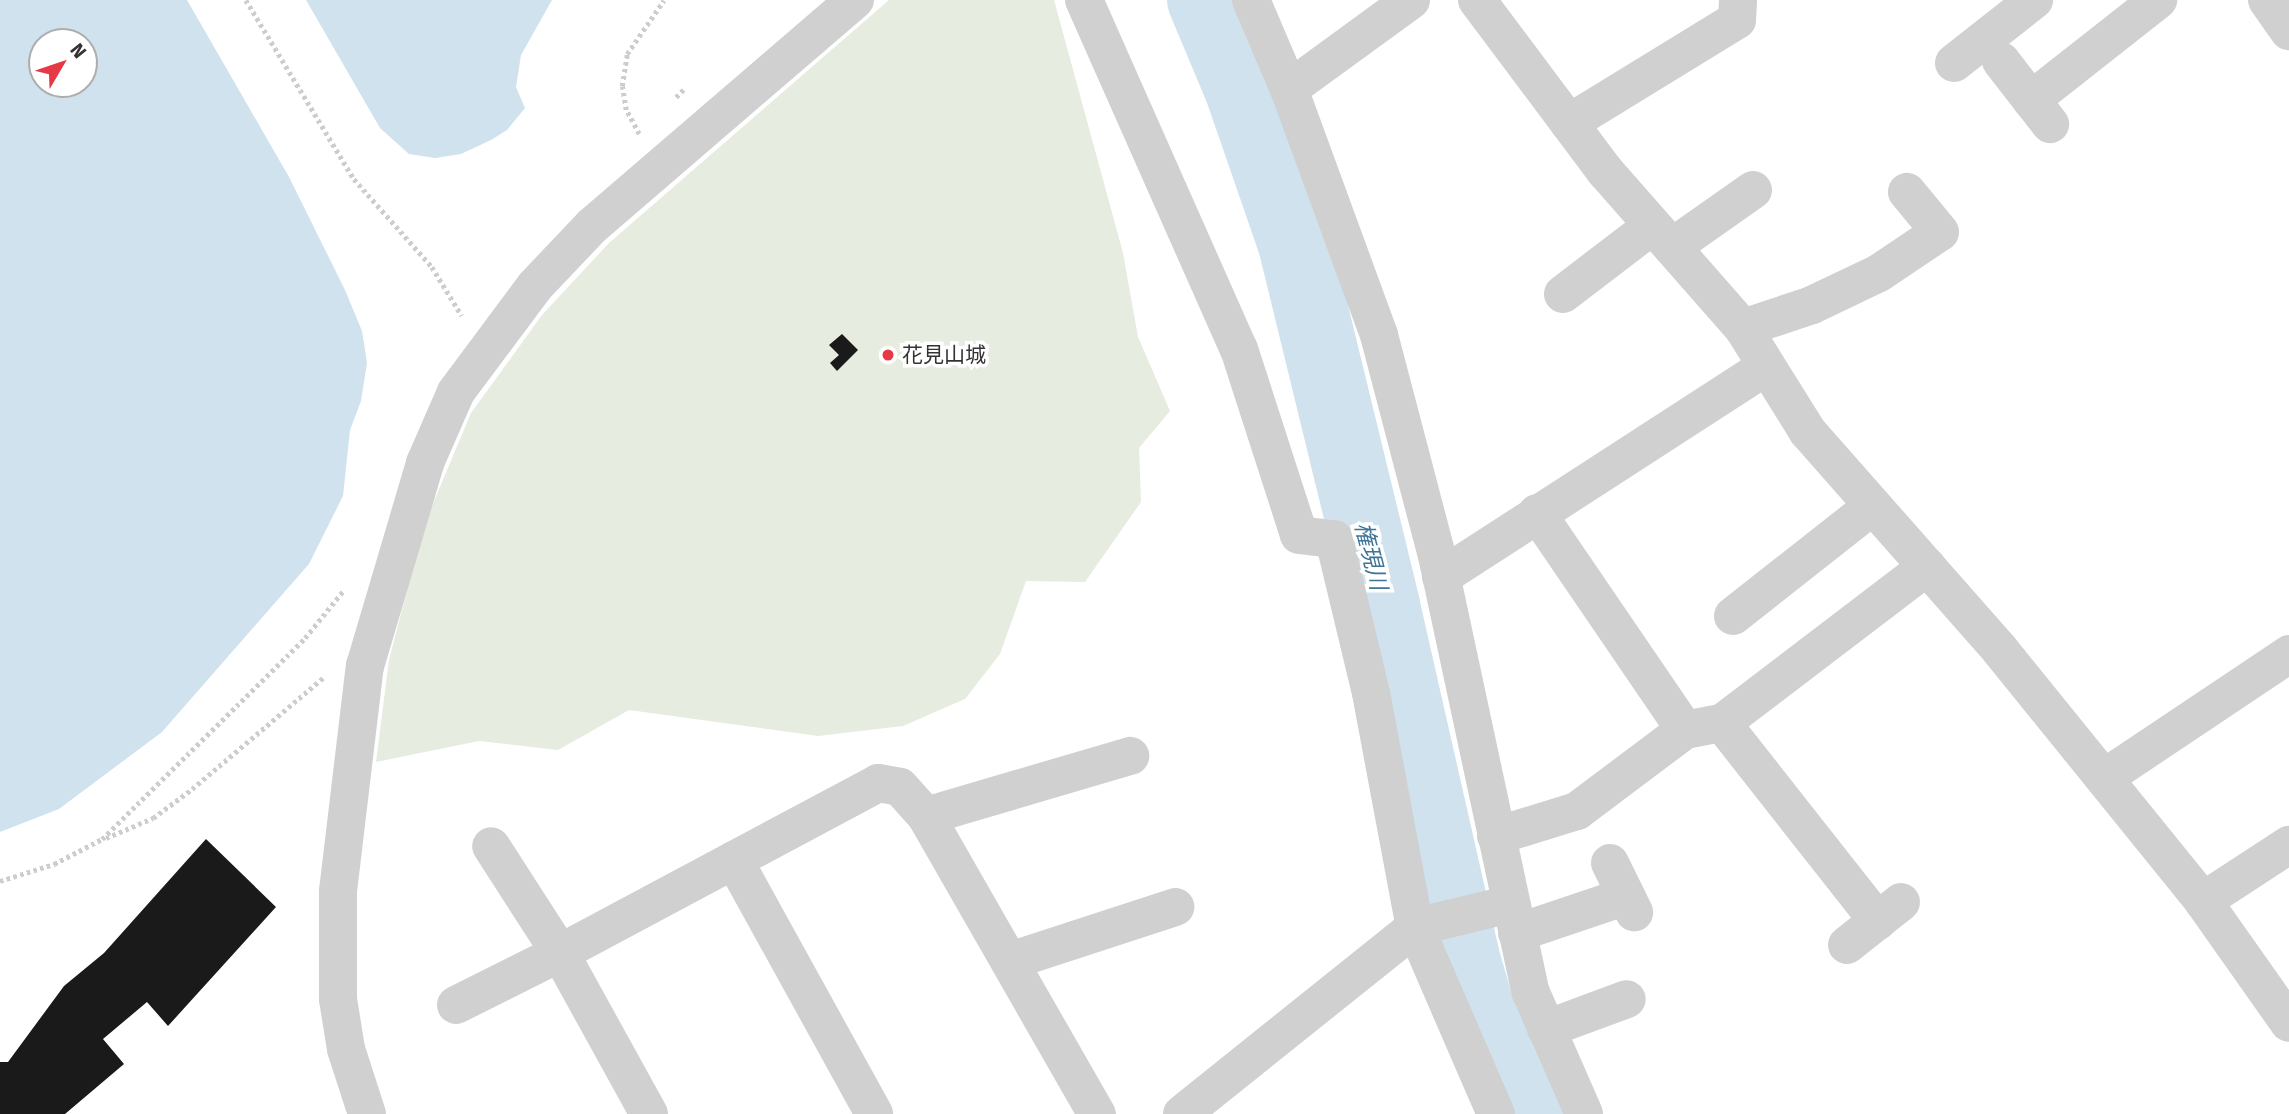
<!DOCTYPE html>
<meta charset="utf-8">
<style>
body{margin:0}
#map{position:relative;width:2289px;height:1114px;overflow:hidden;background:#fff;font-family:"Fira Sans","Noto Sans JP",sans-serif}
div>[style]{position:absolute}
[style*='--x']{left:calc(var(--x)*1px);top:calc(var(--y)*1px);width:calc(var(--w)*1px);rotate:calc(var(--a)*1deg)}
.green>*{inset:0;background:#e6ecdf}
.water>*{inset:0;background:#cfe2ee}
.river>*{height:74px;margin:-37px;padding:0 37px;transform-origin:37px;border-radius:37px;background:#cfe2ee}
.building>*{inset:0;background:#1a1a1a}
.path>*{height:4.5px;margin-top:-2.25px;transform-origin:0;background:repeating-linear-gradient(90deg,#cdcdcd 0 3.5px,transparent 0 7px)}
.minor>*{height:38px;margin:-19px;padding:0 19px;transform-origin:19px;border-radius:19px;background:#d0d0d0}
.dots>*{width:19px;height:19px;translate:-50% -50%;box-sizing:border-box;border:4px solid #fff;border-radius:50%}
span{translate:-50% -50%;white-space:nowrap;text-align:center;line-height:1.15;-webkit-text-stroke:7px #fff;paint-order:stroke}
.poi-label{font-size:21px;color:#333}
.left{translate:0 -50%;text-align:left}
.water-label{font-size:23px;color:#3f7597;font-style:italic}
.north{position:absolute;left:28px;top:28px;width:70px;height:70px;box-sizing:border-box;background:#fff;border:2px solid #adadad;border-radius:50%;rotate:51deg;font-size:19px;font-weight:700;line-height:28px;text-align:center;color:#333}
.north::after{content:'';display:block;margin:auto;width:24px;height:32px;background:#e63946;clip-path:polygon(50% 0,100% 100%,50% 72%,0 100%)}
</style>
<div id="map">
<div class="green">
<div style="clip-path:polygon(889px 0,1054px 0,1123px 253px,1138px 337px,1170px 411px,1139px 448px,1141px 502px,1085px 582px,1026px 581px,1000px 654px,965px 699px,903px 726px,818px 736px,629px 710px,558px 750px,479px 741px,376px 762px,389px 660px,424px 525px,471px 413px,542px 315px,609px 243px)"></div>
</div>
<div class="water">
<div style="clip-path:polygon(evenodd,0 0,187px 0,289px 177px,345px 290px,362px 331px,367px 363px,361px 401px,350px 430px,343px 496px,309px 564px,162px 732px,59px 809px,0 832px,0 0,84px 42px,84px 84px,42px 84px,42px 42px,84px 42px)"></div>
<div style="clip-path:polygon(306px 0,552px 0,521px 55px,516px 87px,525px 108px,507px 130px,491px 140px,461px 154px,435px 158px,409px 154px,380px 128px)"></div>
</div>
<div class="river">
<div style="--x:1204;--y:0;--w:95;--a:67.2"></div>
<div style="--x:1241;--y:88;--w:165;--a:70.9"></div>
<div style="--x:1295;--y:244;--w:373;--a:76.3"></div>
<div style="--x:1383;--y:606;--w:358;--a:77.2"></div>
<div style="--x:1462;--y:955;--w:65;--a:73.8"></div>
<div style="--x:1480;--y:1017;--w:108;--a:63.7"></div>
</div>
<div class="building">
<div style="clip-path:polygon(842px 334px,858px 350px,837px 371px,830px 363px,839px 355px,829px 345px)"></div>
<div style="clip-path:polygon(206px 839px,276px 907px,168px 1026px,147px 1002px,103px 1039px,124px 1064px,65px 1114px,0 1114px,0 1062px,8px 1062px,64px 986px,104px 953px)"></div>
</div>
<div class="path">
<div style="--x:246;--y:0;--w:209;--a:58.9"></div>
<div style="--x:354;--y:179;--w:118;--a:48.4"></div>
<div style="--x:432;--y:267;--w:57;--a:58.5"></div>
<div style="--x:676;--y:97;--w:13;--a:-45"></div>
<div style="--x:639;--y:134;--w:27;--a:-118"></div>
<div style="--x:626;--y:110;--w:24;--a:-99"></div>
<div style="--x:622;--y:86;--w:32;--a:-81"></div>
<div style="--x:627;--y:54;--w:65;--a:-55.6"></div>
<div style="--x:106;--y:838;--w:51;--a:-23.1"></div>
<div style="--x:153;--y:818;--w:49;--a:-36.6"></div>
<div style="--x:192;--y:789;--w:172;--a:-40.3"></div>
<div style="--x:0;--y:881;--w:57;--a:-17.5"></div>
<div style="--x:54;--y:864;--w:54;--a:-27.5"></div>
<div style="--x:102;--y:839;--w:286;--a:-44.7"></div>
<div style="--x:305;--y:638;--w:60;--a:-51"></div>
</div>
<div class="minor">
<div style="--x:1084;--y:0;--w:382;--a:66.1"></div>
<div style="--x:1239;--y:349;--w:195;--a:72.1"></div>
<div style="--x:1299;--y:535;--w:35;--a:7"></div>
<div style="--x:1334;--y:539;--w:158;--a:76.5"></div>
<div style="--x:1371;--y:693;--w:238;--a:79.4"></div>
<div style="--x:1415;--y:927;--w:204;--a:66.6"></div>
<div style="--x:1251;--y:0;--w:97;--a:66.9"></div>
<div style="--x:1289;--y:89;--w:262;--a:69.9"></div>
<div style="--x:1379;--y:335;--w:228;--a:75.3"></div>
<div style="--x:1437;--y:556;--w:447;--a:77.9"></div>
<div style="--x:1531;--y:993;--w:132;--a:66.3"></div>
<div style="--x:1477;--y:0;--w:214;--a:53.2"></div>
<div style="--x:1605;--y:171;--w:209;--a:48.7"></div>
<div style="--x:1743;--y:328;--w:123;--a:58"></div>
<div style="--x:1808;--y:432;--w:290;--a:48.6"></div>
<div style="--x:2000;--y:650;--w:323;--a:51"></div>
<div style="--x:2203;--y:901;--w:149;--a:54.8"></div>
<div style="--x:2267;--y:0;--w:38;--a:55"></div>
<div style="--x:2001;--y:61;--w:80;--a:52.1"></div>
<div style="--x:1954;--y:63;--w:102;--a:-38.2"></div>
<div style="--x:1289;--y:89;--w:151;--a:-36.1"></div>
<div style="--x:2031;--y:100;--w:162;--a:-38.2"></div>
<div style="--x:1569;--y:123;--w:197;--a:-31.5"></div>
<div style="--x:1737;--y:20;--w:20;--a:-87"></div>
<div style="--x:1672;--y:247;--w:99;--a:-35.1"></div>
<div style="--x:1563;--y:294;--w:112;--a:-37.4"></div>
<div style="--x:1743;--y:328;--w:73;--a:-18.4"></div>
<div style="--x:1812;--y:305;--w:74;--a:-25.5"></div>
<div style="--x:1879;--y:273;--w:73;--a:-33.9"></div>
<div style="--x:1940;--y:232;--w:52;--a:-129.5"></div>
<div style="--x:1537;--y:513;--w:263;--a:55.7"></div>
<div style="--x:1685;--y:730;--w:38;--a:-11"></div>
<div style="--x:1722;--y:723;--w:252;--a:51.8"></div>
<div style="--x:1441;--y:577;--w:387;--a:-32.9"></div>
<div style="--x:1733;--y:616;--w:178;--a:-38.2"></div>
<div style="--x:1722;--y:723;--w:258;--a:-37.3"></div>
<div style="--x:2104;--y:778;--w:223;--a:-33.8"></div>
<div style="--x:926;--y:816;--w:213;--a:-16.4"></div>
<div style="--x:1496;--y:836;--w:85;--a:-17.2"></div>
<div style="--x:1577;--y:811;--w:135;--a:-36.9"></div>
<div style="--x:734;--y:860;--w:290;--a:61.1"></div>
<div style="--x:1610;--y:863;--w:55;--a:63.9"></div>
<div style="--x:2203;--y:901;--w:103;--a:-33.1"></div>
<div style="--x:1517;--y:933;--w:115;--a:-18.7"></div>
<div style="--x:1847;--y:945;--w:69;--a:-38.5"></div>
<div style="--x:1010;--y:961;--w:174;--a:-18.1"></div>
<div style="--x:456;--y:1005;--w:116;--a:-26.6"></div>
<div style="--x:560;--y:953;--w:127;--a:-122.8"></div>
<div style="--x:1546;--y:1029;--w:86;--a:-20.3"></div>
<div style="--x:367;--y:1114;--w:68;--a:-107.9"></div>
<div style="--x:346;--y:1049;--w:51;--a:-99.1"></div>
<div style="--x:338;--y:999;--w:108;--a:-90"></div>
<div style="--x:338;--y:891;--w:227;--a:-83.2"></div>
<div style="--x:365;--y:666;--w:212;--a:-73.5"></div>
<div style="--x:425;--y:463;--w:77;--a:-66.4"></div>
<div style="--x:456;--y:392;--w:132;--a:-53.3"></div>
<div style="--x:535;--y:286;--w:83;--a:-46.5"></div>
<div style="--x:592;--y:226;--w:347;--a:-40.7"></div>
<div style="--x:649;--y:1114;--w:184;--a:-118.9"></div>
<div style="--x:560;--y:953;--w:361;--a:-28.1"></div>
<div style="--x:878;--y:783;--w:22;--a:10"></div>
<div style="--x:900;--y:787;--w:39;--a:48"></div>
<div style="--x:926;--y:816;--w:344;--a:60.2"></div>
<div style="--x:1182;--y:1114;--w:299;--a:-38.7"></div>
<div style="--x:1415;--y:927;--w:99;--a:-13.5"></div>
</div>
<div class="dots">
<div style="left:888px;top:355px;background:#e63946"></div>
</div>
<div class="poi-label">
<span class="left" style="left:902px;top:355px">花見山城</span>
</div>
<div class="water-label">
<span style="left:1371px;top:556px;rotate:76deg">権現川</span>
</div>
<div class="north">N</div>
</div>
